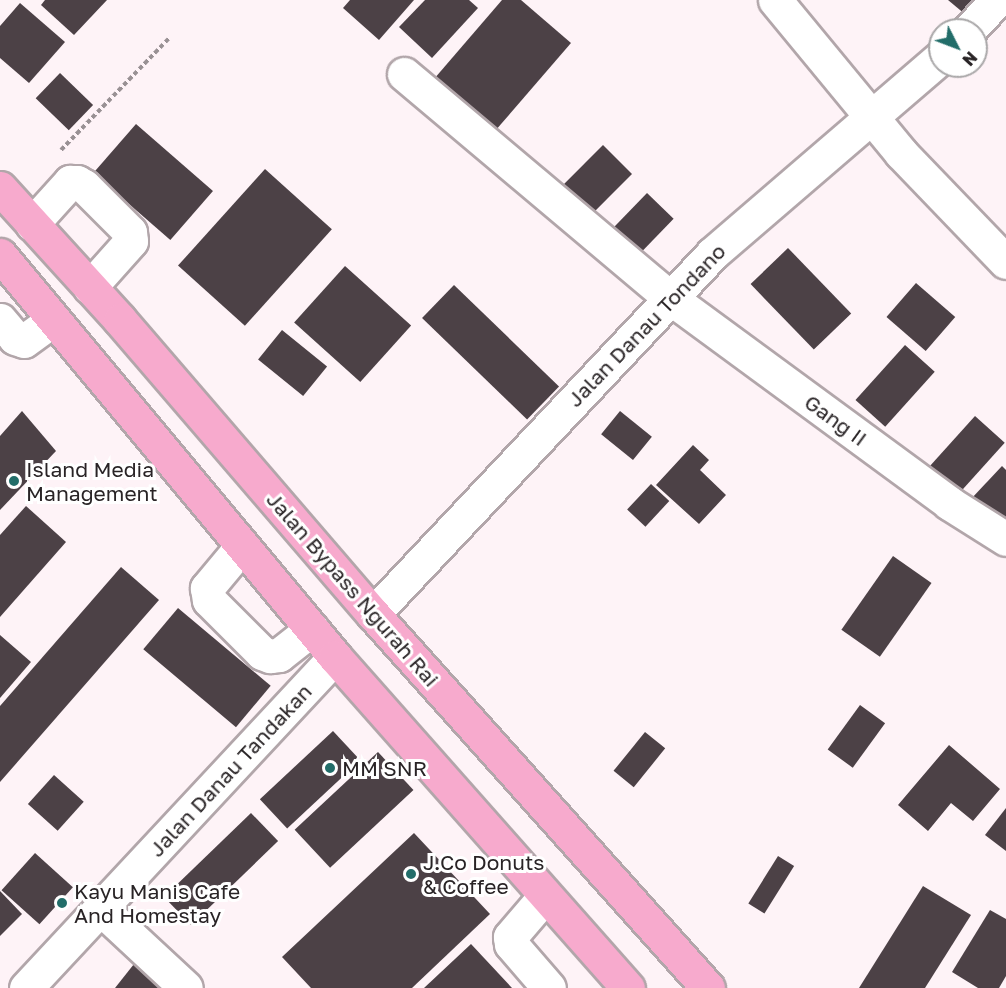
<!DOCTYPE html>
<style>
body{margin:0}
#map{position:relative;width:1006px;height:988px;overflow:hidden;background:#fef3f7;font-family:"Golos Text",sans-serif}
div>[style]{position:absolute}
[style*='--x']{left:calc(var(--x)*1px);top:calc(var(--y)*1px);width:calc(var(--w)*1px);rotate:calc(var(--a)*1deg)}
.building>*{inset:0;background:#4c4146;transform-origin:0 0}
.path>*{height:4px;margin-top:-2px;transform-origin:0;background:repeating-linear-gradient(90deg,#999194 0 4.5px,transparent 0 7.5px)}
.roads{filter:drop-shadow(2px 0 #b2a6aa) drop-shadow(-2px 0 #b2a6aa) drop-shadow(0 2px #b2a6aa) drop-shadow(0 -2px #b2a6aa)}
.minor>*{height:33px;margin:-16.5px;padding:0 16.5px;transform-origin:16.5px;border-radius:16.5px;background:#fff}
.highway>*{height:33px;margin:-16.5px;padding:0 16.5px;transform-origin:16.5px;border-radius:16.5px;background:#f7aacd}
.dots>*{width:16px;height:16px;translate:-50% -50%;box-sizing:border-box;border:3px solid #fff;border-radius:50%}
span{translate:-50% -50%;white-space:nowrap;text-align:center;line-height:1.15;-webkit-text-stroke:6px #fff;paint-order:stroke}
.street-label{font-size:21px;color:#292426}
.poi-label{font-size:21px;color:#292426}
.left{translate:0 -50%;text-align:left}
.north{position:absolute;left:928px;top:18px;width:60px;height:60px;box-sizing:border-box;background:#fff;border:2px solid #a9a7a8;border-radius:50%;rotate:132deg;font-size:16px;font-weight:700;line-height:24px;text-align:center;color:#292426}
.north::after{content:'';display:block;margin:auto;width:21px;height:27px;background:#226d69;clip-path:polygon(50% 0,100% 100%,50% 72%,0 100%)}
</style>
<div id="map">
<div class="building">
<div style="clip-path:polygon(45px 0,107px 0,74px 35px,41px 5px)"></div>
<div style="clip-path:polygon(350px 0,414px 0,379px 40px,343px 8px)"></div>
<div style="clip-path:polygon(425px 0,469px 0,478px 8px,432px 58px,399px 27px)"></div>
<div style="clip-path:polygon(502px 0,521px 0,571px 43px,495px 131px,434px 79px)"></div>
<div style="clip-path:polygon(948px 0,979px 0,966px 15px)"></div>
<div style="clip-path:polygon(20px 3px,65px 42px,29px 83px,0 58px,0 26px)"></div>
<div style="left:60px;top:73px;width:46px;height:35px;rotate:44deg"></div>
<div style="left:136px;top:124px;width:102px;height:65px;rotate:41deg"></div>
<div style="left:603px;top:145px;width:41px;height:66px;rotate:45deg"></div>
<div style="left:265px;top:169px;width:90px;height:130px;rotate:42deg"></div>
<div style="left:647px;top:193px;width:37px;height:54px;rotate:44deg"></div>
<div style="left:788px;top:248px;width:91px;height:52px;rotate:46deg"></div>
<div style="left:345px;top:266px;width:89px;height:76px;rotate:42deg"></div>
<div style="left:916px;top:283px;width:52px;height:45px;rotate:41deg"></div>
<div style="left:454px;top:285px;width:146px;height:46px;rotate:44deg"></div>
<div style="left:282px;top:330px;width:58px;height:38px;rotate:39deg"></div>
<div style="left:905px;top:345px;width:40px;height:74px;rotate:42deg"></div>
<div style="clip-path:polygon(22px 411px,56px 451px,0 510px,0 436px)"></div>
<div style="left:620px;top:411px;width:41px;height:30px;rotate:39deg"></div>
<div style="left:975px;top:416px;width:40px;height:67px;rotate:42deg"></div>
<div style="clip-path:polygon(693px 445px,709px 460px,700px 470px,726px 495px,699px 524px,656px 485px)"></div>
<div style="clip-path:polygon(1002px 466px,1006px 470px,1006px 527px,971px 499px)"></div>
<div style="left:651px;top:484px;width:25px;height:35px;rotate:43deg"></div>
<div style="clip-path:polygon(26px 506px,66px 542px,0 617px,0 535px)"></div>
<div style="left:893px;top:556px;width:47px;height:90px;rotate:35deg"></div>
<div style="clip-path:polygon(121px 567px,159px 600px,0 782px,0 706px)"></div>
<div style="left:178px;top:608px;width:121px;height:54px;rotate:40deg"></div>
<div style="clip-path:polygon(0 635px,31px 662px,0 698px)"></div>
<div style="left:860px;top:705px;width:31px;height:55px;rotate:36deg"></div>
<div style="left:333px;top:731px;width:40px;height:100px;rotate:47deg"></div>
<div style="left:645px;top:732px;width:26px;height:50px;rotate:39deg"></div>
<div style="clip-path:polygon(949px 745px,1000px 789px,973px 821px,951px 803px,928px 831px,898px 805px)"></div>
<div style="left:378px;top:752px;width:52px;height:114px;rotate:47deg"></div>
<div style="left:54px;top:775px;width:40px;height:39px;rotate:42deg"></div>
<div style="clip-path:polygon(1006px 808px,1006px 851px,985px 835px)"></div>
<div style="left:251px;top:813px;width:39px;height:121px;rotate:46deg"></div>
<div style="clip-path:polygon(414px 833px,490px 914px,412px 988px,311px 988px,282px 957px)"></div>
<div style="left:35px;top:853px;width:51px;height:50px;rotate:42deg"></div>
<div style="left:778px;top:856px;width:19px;height:56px;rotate:32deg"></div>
<div style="clip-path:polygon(923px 886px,971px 915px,925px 988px,859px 988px)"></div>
<div style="clip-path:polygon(0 891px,22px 914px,0 936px)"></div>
<div style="clip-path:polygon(990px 910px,1006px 919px,1006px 976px,999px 988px,978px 988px,952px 972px)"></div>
<div style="clip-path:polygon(471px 944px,512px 988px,424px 988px)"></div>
<div style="clip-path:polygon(134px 964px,163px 988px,115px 988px)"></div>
</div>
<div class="path">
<div style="--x:61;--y:150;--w:156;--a:-46"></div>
</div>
<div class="roads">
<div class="minor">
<div style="--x:775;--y:0;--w:198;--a:50.5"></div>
<div style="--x:901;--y:153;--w:151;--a:46.1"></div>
<div style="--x:969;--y:30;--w:41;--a:-47"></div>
<div style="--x:404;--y:74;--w:346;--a:40.1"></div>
<div style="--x:669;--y:297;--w:348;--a:36.3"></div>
<div style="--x:949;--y:503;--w:67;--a:32.3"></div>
<div style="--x:32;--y:224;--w:57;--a:-47.9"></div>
<div style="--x:70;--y:182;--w:7;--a:0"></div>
<div style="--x:77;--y:182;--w:8;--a:30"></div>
<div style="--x:84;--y:186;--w:65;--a:45"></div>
<div style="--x:130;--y:232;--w:9;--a:84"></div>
<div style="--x:131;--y:241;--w:62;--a:131.7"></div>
<div style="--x:0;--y:320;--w:23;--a:50"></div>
<div style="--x:15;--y:338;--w:9;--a:18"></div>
<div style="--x:24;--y:341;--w:34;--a:-36"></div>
<div style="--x:242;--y:546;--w:55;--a:129.8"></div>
<div style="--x:207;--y:588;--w:12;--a:81"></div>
<div style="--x:209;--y:600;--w:75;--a:45"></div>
<div style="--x:262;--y:653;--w:9;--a:21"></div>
<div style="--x:270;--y:656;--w:9;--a:-6"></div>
<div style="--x:279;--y:655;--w:42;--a:-38.2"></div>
<div style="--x:373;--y:614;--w:494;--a:-46.7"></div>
<div style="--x:712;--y:254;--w:301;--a:-40.7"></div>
<div style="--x:545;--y:896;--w:54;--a:130.5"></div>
<div style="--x:510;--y:937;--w:7;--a:82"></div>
<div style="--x:511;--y:944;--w:58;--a:49.2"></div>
<div style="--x:100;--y:908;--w:117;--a:42.9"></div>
<div style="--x:26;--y:988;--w:453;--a:-47"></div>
</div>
<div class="highway">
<div style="--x:0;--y:188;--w:178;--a:47.7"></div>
<div style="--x:120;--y:320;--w:388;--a:49.3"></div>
<div style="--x:373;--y:614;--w:502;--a:48.15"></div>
<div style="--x:0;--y:255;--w:523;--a:50.19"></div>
<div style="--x:335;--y:657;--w:442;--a:48.5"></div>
</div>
</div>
<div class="dots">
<div style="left:14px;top:481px;background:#226d69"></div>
<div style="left:330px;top:768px;background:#226d69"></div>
<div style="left:411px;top:874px;background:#226d69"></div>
<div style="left:62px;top:903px;background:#226d69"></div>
</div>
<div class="street-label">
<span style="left:646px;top:325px;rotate:-46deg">Jalan Danau Tondano</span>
<span style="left:836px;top:420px;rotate:36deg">Gang II</span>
<span style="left:353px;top:589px;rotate:49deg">Jalan Bypass Ngurah Rai</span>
<span style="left:230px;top:770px;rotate:-47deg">Jalan Danau Tandakan</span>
</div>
<div class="poi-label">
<span class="left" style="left:26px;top:481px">Island Media<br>Management</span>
<span class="left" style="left:342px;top:768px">MM SNR</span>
<span class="left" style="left:423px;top:874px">J.Co Donuts<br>&amp; Coffee</span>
<span class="left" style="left:74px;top:903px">Kayu Manis Cafe<br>And Homestay</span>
</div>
<div class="north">N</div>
</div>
